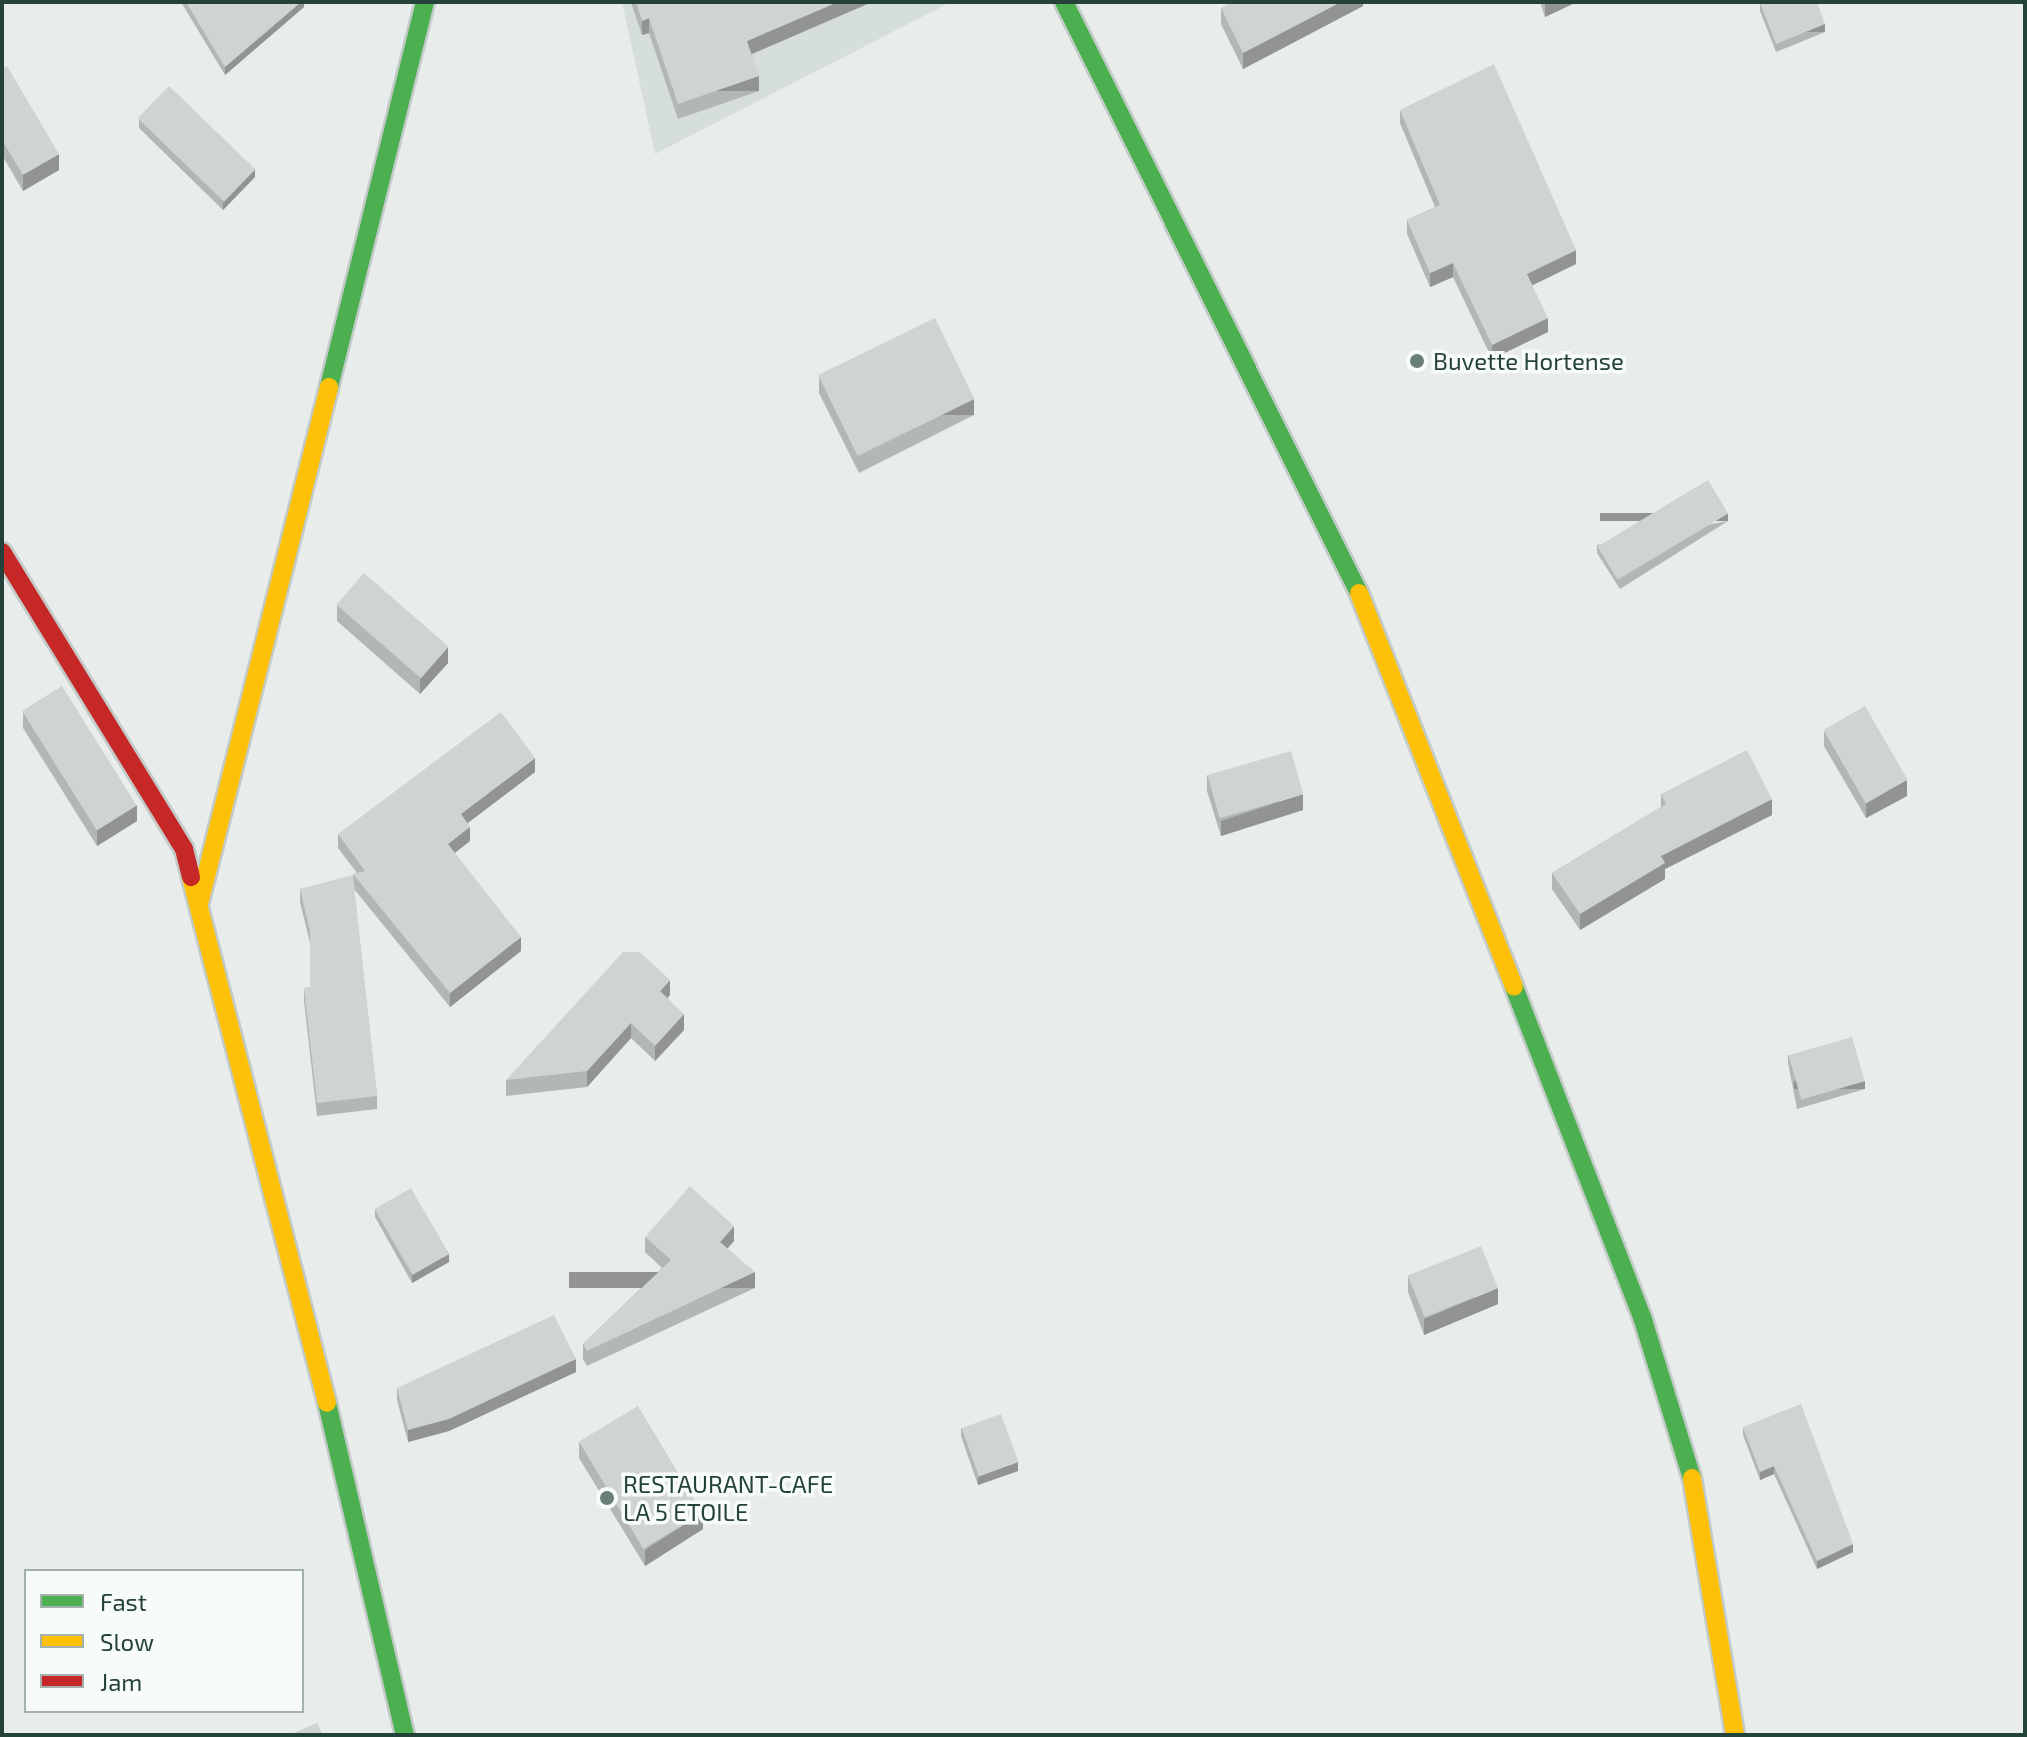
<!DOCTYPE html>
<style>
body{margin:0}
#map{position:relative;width:2027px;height:1737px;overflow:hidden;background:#e8edeb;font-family:"Exo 2",sans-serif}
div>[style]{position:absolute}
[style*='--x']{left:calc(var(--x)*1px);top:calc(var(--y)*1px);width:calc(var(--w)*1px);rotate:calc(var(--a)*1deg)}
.built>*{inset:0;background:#d6dedb}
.roads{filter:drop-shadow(2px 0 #c3cbc8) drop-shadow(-2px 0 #c3cbc8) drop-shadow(0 2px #c3cbc8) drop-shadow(0 -2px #c3cbc8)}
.fast>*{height:18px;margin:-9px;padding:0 9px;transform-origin:9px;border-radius:9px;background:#4caf50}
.slow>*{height:18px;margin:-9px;padding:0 9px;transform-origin:9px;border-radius:9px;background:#ffc107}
.jam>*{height:18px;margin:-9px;padding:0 9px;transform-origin:9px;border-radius:9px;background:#c62828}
.wall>*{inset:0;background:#b2b6b5}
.shaded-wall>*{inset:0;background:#919493;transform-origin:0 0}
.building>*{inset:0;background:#cfd4d2;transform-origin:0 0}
.dots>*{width:22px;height:22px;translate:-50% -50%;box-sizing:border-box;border:4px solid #f7fbf9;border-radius:50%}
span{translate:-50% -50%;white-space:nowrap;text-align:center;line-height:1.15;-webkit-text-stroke:7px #f7fbf9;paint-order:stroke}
.poi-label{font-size:24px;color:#24423a}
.left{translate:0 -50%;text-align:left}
.frame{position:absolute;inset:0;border:4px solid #24423a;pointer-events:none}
.legend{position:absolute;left:24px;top:1569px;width:280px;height:144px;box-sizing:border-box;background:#f7fbf9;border:2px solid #a3b1ad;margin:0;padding:10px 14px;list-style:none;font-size:24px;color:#24423a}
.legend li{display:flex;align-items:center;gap:16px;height:40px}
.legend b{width:40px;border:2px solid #a3b1ad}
</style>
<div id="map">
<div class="built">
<div style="clip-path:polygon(622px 2px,951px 2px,655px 154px)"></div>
</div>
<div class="roads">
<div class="fast">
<div style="--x:1064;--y:2;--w:661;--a:63.47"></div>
<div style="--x:329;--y:387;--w:397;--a:-76"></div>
<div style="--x:1514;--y:987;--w:357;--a:68.8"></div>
<div style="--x:1643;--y:1320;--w:165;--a:72.8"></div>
<div style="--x:327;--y:1403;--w:341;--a:76.8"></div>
</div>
<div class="slow">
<div style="--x:1359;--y:593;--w:423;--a:68.5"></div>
<div style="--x:191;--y:877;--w:543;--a:75.5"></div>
<div style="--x:200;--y:900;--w:529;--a:-75.88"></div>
<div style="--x:1692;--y:1478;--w:261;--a:80.5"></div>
</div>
<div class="jam">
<div style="--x:2;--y:552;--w:348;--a:58.5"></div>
<div style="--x:184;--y:849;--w:29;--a:76"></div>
</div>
</div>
<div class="wall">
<div style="clip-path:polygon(181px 2px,304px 2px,304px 7px,225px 75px)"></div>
<div style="clip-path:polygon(631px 2px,872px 2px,752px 54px,759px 91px,678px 119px,649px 33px,642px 35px)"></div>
<div style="clip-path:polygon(1363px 2px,1363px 6px,1243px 69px,1221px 24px,1221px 8px)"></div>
<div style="clip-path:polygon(1540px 2px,1577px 2px,1545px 17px)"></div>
<div style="clip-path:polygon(1760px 3px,1825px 32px,1776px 52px,1760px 11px)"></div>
<div style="clip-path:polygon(2px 69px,59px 170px,23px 191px,2px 155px)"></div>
<div style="clip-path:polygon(1400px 110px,1576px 264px,1532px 285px,1548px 332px,1492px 359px,1453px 277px,1430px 287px,1407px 234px,1407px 220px,1435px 207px,1400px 123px)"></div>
<div style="clip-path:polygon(139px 119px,255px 177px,223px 210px,139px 128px)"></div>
<div style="clip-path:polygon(819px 377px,974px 415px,859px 473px,819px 393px)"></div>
<div style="clip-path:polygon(1728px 521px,1620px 589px,1597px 553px,1597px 545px)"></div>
<div style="clip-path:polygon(337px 605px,448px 663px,420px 694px,337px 621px)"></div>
<div style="clip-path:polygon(23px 712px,137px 821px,97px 846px,23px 728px)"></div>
<div style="clip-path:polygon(1824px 730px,1907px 796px,1866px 818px,1824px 746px)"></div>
<div style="clip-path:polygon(535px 772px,468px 823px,470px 841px,455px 853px,521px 951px,450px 1007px,354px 889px,377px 1096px,377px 1109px,317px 1116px,304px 1001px,304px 988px,310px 987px,310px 943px,300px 902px,300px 889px,353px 880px,353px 874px,357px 873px,338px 848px,338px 834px)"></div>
<div style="clip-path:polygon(1207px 775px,1303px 810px,1221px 836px,1207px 791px)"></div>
<div style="clip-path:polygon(1661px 794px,1772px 815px,1665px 869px,1665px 879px,1580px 930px,1552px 889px,1552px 873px,1661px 807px)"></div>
<div style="clip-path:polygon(670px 995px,668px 998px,684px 1030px,655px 1061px,631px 1038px,587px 1087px,506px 1096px,506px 1080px)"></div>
<div style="clip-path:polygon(1788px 1055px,1865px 1089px,1797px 1109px,1788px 1063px)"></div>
<div style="clip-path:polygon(375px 1209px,449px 1262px,412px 1283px,375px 1217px)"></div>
<div style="clip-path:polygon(645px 1237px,734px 1241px,727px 1248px,755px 1288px,587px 1366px,583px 1359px,583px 1344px,662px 1268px,645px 1252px)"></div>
<div style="clip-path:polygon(1408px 1276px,1498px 1304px,1424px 1335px,1408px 1292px)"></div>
<div style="clip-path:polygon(576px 1372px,449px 1431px,408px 1442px,397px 1400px,397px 1388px)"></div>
<div style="clip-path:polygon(1743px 1427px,1853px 1552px,1817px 1569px,1774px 1474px,1760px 1480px,1743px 1435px)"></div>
<div style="clip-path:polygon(961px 1428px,1018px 1471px,978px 1485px,961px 1436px)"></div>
<div style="clip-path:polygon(579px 1442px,703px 1529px,645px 1566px,579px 1458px)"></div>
</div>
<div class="shaded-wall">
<div style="clip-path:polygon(301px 2px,304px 2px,304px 7px,225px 75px,225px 67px)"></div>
<div style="clip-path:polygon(838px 2px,872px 2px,747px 56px,747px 41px)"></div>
<div style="clip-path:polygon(1341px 2px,1363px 2px,1363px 6px,1243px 69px,1243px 53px)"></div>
<div style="clip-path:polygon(1545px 2px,1577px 2px,1545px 17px)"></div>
<div style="clip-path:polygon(649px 18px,649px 33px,642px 35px,642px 21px)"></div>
<div style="left:1825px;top:24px;width:8px;height:53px;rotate:90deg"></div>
<div style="left:759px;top:76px;width:15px;height:86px;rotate:90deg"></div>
<div style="clip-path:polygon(59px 154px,59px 170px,23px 191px,23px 175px)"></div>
<div style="clip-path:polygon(255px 169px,255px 177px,223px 210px,223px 202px)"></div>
<div style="clip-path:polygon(1576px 250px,1576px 264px,1527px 288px,1527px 274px)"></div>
<div style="clip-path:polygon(1453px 263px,1453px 277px,1430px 287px,1430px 273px)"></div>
<div style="clip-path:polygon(1548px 318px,1548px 332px,1492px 359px,1492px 345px)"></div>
<div style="left:974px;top:399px;width:16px;height:129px;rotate:90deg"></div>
<div style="left:1728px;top:513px;width:8px;height:128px;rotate:90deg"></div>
<div style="clip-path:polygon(448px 647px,448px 663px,420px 694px,420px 679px)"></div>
<div style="clip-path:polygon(535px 758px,535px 772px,461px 828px,461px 814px)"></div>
<div style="clip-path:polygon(1907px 780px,1907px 796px,1866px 818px,1866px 802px)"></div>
<div style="clip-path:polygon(1303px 794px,1303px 810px,1221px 836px,1221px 821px)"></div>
<div style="clip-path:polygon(1772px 799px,1772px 815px,1665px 869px,1665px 879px,1580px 930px,1580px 914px,1661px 856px)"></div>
<div style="clip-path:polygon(137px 805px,137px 821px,97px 846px,97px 830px)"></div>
<div style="clip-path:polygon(470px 827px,470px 841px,448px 858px,448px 844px)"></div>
<div style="clip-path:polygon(521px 937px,521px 951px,450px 1007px,450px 993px)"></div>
<div style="clip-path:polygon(670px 980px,670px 995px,660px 1006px,660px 991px)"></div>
<div style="clip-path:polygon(684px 1014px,684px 1030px,655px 1061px,655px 1046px)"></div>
<div style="clip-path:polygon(631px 1023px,631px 1038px,587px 1087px,587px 1071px)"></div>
<div style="left:1865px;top:1081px;width:8px;height:71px;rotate:90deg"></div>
<div style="clip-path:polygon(734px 1226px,734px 1241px,720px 1257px,720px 1242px)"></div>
<div style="clip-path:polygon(449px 1254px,449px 1262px,412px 1283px,412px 1275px)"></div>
<div style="left:755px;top:1272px;width:16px;height:186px;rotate:90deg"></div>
<div style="clip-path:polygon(1498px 1288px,1498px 1304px,1424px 1335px,1424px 1319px)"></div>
<div style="clip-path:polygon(576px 1359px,576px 1372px,449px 1431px,408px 1442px,408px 1430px)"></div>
<div style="clip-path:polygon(1018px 1462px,1018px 1471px,978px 1485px,978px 1477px)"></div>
<div style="clip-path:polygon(1774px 1466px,1774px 1474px,1760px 1480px,1760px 1472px)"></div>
<div style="clip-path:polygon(703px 1513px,703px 1529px,645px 1566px,645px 1550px)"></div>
<div style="clip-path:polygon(1853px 1544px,1853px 1552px,1817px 1569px,1817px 1561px)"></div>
</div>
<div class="building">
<div style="clip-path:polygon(186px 2px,301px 2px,225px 67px)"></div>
<div style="clip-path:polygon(636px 2px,838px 2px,747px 41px,759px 76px,678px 104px,649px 18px,642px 21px)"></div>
<div style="clip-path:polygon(1232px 2px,1341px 2px,1243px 53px,1221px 8px)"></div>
<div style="clip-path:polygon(1764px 2px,1817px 2px,1825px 24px,1776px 44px,1760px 3px)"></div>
<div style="clip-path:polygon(1494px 64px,1576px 250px,1527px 274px,1548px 318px,1492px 345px,1453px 263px,1430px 273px,1407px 220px,1440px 205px,1400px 110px)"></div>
<div style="clip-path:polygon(7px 66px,59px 154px,23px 175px,2px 140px,2px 69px)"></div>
<div style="left:169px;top:86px;width:120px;height:45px;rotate:44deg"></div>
<div style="left:935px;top:318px;width:90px;height:130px;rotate:64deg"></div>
<div style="left:1708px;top:480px;width:39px;height:129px;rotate:59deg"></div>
<div style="left:364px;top:573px;width:112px;height:42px;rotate:41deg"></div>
<div style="left:62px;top:686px;width:141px;height:47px;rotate:58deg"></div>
<div style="left:1865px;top:706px;width:85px;height:48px;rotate:60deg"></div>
<div style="clip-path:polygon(501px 712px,535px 758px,461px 814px,470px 827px,448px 844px,521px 937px,450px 993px,353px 874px,365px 871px,338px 834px)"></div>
<div style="clip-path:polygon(1747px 750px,1772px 799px,1661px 856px,1665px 863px,1580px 914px,1552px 873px,1666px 804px,1661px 794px)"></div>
<div style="left:1291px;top:751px;width:45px;height:87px;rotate:74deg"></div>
<div style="clip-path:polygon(353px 875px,377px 1096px,317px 1103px,304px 988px,310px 987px,310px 931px,300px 889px)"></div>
<div style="clip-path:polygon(623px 952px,640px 952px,670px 980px,660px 991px,684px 1014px,655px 1046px,631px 1023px,587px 1071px,506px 1080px)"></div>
<div style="left:1852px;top:1037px;width:46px;height:66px;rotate:74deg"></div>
<div style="clip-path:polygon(690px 1186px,734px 1226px,720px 1242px,755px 1272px,587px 1351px,583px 1344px,671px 1260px,645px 1237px)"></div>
<div style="left:411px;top:1188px;width:76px;height:42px;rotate:60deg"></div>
<div style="left:1481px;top:1246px;width:45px;height:79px;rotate:68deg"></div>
<div style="clip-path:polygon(554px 1315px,576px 1359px,449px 1419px,408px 1430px,397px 1388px)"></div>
<div style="clip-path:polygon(1801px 1404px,1853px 1544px,1817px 1561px,1774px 1466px,1760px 1472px,1743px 1427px)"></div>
<div style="left:638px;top:1406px;width:125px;height:69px;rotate:59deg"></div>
<div style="left:1001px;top:1414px;width:51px;height:42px;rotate:70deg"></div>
<div style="clip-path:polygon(317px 1723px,323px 1735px,289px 1735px)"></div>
</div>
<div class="dots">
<div style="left:1417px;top:361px;background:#697e78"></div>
<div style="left:607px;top:1498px;background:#697e78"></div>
</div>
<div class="poi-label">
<span class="left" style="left:1433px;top:361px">Buvette Hortense</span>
<span class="left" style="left:623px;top:1498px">RESTAURANT-CAFE<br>LA 5 ETOILE</span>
</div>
<div class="frame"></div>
<ul class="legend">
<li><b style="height:10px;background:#4caf50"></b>Fast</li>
<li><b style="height:10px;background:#ffc107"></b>Slow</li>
<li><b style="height:10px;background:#c62828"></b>Jam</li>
</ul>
</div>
